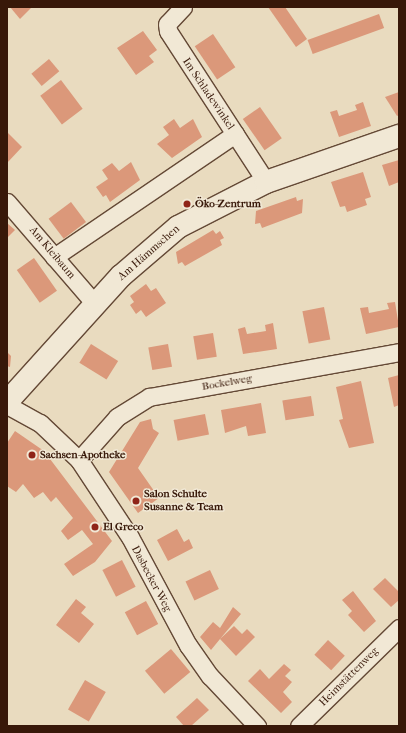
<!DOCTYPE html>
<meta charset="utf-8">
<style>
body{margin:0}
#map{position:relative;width:406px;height:733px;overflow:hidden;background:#e9dbbf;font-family:"IM FELL French Canon",serif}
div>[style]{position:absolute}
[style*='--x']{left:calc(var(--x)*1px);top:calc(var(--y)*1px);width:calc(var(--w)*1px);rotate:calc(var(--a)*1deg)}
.building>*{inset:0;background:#db987a;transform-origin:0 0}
.roads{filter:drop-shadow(1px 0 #644936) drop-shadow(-1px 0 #644936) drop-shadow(0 1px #644936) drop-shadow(0 -1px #644936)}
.minor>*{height:17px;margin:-8.5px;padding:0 8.5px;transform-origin:8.5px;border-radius:8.5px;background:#f1e8d5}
.tertiary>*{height:22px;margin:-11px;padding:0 11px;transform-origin:11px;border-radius:11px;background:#f1e8d5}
.dots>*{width:11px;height:11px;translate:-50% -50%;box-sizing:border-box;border:2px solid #f1e8d5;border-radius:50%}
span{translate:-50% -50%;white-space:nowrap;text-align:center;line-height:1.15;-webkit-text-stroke:3px #f1e8d5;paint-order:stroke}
.street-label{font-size:11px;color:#381809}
.poi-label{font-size:11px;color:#381809;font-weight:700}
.left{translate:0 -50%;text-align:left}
.frame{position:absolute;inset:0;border:8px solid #381809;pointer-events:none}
</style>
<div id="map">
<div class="building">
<div style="clip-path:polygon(10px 7px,32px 7px,20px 19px)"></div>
<div style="clip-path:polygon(268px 7px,285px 7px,307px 39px,296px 47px)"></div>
<div style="left:379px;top:14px;width:15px;height:76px;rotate:70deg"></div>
<div style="clip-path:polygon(143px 31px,157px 50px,149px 56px,154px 62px,136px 75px,117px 48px)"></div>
<div style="left:213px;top:34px;width:40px;height:22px;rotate:56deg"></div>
<div style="left:49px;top:59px;width:16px;height:23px;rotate:50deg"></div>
<div style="left:61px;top:80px;width:36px;height:26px;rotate:53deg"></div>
<div style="clip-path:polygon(399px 92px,399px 115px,397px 116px,385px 97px)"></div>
<div style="clip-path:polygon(363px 102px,371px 126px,339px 137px,330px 112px,337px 110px,339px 116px,357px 110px,355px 105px)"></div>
<div style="left:260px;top:107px;width:38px;height:21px;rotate:55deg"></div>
<div style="clip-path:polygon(174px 119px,180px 128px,193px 119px,202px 137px,172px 158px,157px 144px,169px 135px,163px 127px)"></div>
<div style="clip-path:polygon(7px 132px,22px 147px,7px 163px)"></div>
<div style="clip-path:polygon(399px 160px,399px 182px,389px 186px,382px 165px)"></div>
<div style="clip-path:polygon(131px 162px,140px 180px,110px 202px,106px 195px,103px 197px,96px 187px,108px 179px,102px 170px,112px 163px,119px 171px)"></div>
<div style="clip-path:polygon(363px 172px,371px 197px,365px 199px,367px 205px,347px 212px,345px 206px,340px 207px,331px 182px)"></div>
<div style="clip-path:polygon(296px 197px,297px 201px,303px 199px,302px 213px,262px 228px,260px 223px,255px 224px,256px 211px)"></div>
<div style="left:71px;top:202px;width:25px;height:28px;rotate:53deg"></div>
<div style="clip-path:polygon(7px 223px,15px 230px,7px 238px)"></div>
<div style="clip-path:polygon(213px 230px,216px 234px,220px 231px,224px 238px,220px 240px,222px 245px,185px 266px,182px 262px,178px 264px,176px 252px)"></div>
<div style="left:34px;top:258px;width:40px;height:21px;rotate:55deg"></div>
<div style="clip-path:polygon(146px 284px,151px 291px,156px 288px,166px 303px,146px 317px,141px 310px,136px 314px,130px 305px,134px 302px,130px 296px)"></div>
<div style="clip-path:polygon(395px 302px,399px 327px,366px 334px,360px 308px,368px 307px,369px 313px,389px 309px,387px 303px)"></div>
<div style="left:324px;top:307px;width:33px;height:22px;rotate:79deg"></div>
<div style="clip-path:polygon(273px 323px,277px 349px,243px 354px,238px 329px,245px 327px,247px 334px,266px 331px,265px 325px)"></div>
<div style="left:213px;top:333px;width:24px;height:20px;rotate:81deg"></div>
<div style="left:91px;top:344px;width:32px;height:22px;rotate:32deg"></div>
<div style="left:168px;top:344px;width:23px;height:20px;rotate:80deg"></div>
<div style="clip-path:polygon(7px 352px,11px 356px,10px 367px,7px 366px)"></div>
<div style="clip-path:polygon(399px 375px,399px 405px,394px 407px,388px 378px)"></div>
<div style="clip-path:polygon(361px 381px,374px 443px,349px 448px,339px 420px,343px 419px,336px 387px)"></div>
<div style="left:311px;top:396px;width:20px;height:29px;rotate:81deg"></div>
<div style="clip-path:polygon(261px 403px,266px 433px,248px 436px,246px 426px,225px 433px,221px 410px)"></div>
<div style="left:205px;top:414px;width:21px;height:32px;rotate:79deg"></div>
<div style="clip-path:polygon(151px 419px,153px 429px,159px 433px,138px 468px,159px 498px,138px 513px,109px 472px,140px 422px)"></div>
<div style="clip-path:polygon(15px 431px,44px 451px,112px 541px,95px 562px,73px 576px,64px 564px,93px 544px,82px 530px,68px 540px,61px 531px,73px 518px,56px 497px,51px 502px,43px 492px,34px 498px,23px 484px,16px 492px,7px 486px,7px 443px)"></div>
<div style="clip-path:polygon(177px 529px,184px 542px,189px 539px,193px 548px,168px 561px,157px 540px)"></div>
<div style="left:122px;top:560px;width:30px;height:22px;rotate:63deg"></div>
<div style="left:210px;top:570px;width:21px;height:27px;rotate:65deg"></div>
<div style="clip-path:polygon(385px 578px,399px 592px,399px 600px,391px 607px,373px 589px)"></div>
<div style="clip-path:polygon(353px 591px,376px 621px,364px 632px,348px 615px,352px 611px,342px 600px)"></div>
<div style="clip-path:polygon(76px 599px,86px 607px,81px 613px,94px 624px,79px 643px,56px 625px)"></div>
<div style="left:146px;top:601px;width:26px;height:24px;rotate:62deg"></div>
<div style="clip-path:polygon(233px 607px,241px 614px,220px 639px,234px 626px,242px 634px,247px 629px,255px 637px,236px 656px,220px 639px,211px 650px,200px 637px,213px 622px,220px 628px)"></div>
<div style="left:328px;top:640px;width:23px;height:20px;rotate:43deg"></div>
<div style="left:171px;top:649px;width:30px;height:34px;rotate:50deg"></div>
<div style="clip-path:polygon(284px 664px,291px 670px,285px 676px,292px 682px,283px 692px,292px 702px,281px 713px,248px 681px,260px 669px,269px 679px)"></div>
<div style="left:85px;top:680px;width:24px;height:34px;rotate:30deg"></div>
<div style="clip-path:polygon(197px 698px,209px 710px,191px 726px,184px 726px,176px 717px)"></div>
</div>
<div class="roads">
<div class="minor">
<div style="--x:183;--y:7;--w:23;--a:133"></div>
<div style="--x:167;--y:24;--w:7;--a:82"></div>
<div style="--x:168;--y:31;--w:180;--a:57"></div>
<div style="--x:7;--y:202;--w:135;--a:49.2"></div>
<div style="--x:54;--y:257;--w:219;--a:-34.2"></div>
<div style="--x:7;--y:405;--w:38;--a:29"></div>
<div style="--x:40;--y:423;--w:54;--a:43.5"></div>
<div style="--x:79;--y:460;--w:92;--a:56.5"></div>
<div style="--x:130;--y:537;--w:123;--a:61.8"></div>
<div style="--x:188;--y:645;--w:38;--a:55"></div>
<div style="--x:210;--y:676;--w:69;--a:46.8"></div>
<div style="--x:79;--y:460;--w:57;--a:-48.5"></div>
<div style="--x:117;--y:417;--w:38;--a:-32"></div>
<div style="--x:149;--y:397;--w:254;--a:-10.2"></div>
<div style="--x:299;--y:726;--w:140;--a:-44.4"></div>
</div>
<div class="tertiary">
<div style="--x:7;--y:402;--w:170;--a:-47.9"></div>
<div style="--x:121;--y:276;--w:75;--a:-40.7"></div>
<div style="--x:178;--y:227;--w:99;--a:-27.1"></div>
<div style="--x:266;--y:182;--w:141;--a:-19.1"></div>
</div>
</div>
<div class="dots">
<div style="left:187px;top:204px;background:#8f2418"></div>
<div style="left:32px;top:455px;background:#8f2418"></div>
<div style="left:136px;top:501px;background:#8f2418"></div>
<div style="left:95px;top:527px;background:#8f2418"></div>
</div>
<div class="street-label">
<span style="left:208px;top:94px;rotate:56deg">Im Schladewinkel</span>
<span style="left:52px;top:253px;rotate:50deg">Am Kleibaum</span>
<span style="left:149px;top:253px;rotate:-41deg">Am Hämmschen</span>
<span style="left:227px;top:383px;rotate:-10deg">Bockelweg</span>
<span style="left:151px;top:579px;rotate:62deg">Dasbecker Weg</span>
<span style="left:349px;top:677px;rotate:-45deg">Heimstättenweg</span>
</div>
<div class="poi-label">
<span class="left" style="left:195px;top:204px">Öko-Zentrum</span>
<span class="left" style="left:40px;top:455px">Sachsen-Apotheke</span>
<span class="left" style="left:144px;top:501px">Salon Schulte<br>Susanne &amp; Team</span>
<span class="left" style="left:103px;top:527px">El Greco</span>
</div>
<div class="frame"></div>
</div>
